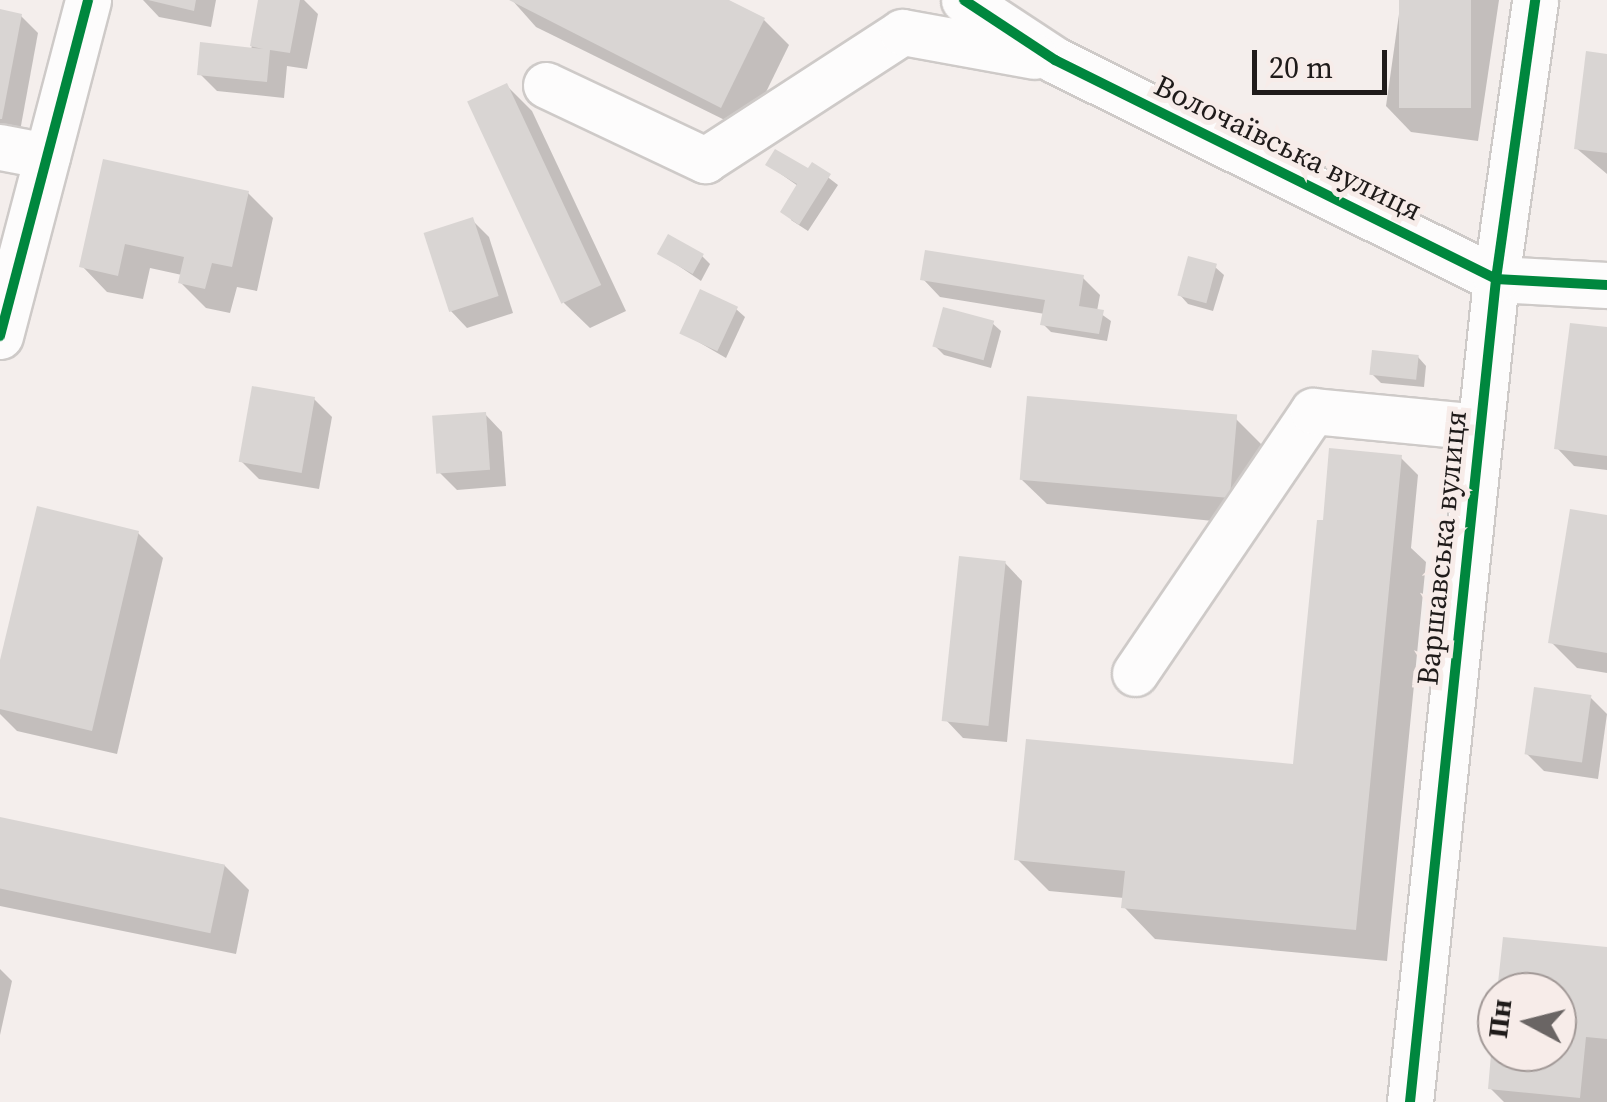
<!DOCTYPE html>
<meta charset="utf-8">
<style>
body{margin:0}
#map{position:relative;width:1607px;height:1102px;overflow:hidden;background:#f4eeec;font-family:"Source Serif 4",serif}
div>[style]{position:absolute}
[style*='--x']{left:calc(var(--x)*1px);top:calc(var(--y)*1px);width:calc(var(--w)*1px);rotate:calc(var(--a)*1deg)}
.shadow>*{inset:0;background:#0003}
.building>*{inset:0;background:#d9d5d3;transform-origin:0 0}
.roads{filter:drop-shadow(2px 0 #cecac8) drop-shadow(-2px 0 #cecac8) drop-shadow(0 2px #cecac8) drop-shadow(0 -2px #cecac8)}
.minor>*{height:45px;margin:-22.5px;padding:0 22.5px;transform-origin:22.5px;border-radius:22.5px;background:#fdfcfc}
.cycleway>*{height:10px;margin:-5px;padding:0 5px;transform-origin:5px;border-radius:5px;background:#00873e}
span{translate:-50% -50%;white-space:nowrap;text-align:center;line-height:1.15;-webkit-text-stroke:10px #f7ece9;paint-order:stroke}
.street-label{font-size:30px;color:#1f1b1a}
.north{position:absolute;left:1477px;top:972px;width:100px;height:100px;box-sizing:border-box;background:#f7ece9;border:2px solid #a19896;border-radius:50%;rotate:277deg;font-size:28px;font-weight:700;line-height:40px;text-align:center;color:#1f1b1a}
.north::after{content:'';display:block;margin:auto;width:35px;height:45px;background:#6a6564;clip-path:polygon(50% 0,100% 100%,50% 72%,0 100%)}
.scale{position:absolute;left:1252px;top:50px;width:135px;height:45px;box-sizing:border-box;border:5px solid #1f1b1a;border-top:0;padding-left:12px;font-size:30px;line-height:35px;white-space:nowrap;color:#1f1b1a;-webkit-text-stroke:8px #f7ece9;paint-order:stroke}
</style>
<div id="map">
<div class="shadow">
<div style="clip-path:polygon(143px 0,216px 0,211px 27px,159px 17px)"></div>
<div style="clip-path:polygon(261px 0,304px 0,318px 14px,307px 69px,287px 66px,284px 98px,217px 91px,200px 74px,251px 50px)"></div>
<div style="clip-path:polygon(512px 0,724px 0,764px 20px,789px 45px,747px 131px,536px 27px)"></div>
<div style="clip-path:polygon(1401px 0,1499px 0,1478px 141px,1411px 132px,1386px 106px)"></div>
<div style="clip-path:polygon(0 12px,21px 16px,38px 33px,20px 131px,0 127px)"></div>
<div style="clip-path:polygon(1607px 56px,1607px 174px,1576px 148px)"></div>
<div style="clip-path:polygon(507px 86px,532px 111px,626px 311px,590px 328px,564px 303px)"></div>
<div style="clip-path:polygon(105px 162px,248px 193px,273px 218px,257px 291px,237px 287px,230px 313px,206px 308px,181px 283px,182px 275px,150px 268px,143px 299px,107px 292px,82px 266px)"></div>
<div style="clip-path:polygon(768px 165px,808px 171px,812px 165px,838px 185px,808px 231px,791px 220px,798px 186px)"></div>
<div style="clip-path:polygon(472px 220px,489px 237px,513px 313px,467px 328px,450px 310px)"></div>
<div style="clip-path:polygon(661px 254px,702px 256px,710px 264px,701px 281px)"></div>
<div style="clip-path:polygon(1215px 267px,1224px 275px,1213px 311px,1188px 304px,1180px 295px)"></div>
<div style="clip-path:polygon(1083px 278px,1100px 295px,1097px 311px,1111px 321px,1107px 341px,1051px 332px,1043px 324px,1045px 314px,940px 297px,923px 279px)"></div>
<div style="clip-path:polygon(736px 309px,745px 317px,726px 358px,683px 333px)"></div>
<div style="clip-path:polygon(992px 323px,1001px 331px,991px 368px,944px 355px,935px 346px)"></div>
<div style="clip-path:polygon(1607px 330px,1607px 470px,1574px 466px,1557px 448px)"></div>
<div style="clip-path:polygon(1418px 357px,1426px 366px,1424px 387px,1381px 383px,1372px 374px)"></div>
<div style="clip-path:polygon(314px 399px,332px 417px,319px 489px,259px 479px,241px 461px)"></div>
<div style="clip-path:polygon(485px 414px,502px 432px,506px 486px,457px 490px,439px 472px)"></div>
<div style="clip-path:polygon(1235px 418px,1261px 444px,1252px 525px,1047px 504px,1021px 479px)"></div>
<div style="clip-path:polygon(1400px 457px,1418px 475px,1411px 548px,1426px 562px,1387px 961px,1155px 939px,1124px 907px,1124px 898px,1049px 891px,1017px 859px,1296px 767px,1325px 523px)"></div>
<div style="clip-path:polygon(1607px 517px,1607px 673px,1577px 668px,1551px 642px)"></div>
<div style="clip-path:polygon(138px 533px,163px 558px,117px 754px,17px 731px,0 714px,0 671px)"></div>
<div style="clip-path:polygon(1005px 563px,1022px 581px,1007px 742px,963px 738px,946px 720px)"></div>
<div style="clip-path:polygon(1590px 697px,1607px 714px,1598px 779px,1544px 771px,1527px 754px)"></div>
<div style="clip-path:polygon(0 819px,224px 865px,249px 890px,236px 954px,0 906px)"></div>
<div style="clip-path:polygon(1607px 950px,1607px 1102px,1504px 1102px,1490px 1088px,1497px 1019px,1497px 1052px,1557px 1052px,1557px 992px,1500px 992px)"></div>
<div style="clip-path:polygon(0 969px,12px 981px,0 1035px)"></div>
</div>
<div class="building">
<div style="clip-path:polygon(148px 0,196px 0,194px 11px)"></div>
<div style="clip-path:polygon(258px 0,300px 0,290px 53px,270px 50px,267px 82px,197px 75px,200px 42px,263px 49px,250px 46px)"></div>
<div style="clip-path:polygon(509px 0,729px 0,765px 18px,721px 108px)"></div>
<div style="left:1399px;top:0;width:72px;height:108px"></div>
<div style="clip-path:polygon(0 9px,22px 14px,2px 119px,0 119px)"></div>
<div style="clip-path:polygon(1586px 51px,1607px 54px,1607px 153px,1574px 149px)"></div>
<div style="left:507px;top:83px;width:223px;height:44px;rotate:65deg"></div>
<div style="clip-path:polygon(775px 149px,808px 168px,812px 162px,831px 174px,799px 225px,780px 212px,797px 184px,765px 165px)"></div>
<div style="clip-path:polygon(103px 159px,249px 191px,232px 267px,212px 263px,205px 289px,178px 283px,184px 257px,125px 244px,118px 276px,79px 267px)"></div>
<div style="left:473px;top:217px;width:83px;height:52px;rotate:72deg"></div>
<div style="left:668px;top:234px;width:41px;height:23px;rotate:29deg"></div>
<div style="clip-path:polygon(925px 250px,1084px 275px,1079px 306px,1104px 310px,1099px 334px,1040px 325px,1045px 300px,920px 280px)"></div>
<div style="left:1188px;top:256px;width:30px;height:41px;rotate:15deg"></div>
<div style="left:700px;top:289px;width:42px;height:49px;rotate:25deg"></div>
<div style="left:943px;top:307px;width:53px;height:41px;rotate:15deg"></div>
<div style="clip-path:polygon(1570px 323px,1607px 327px,1607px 456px,1554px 449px)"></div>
<div style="left:1372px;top:350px;width:47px;height:25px;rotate:6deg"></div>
<div style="left:252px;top:386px;width:64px;height:77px;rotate:10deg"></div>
<div style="left:1027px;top:396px;width:211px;height:84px;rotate:5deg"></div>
<div style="left:486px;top:412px;width:58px;height:54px;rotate:86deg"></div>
<div style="clip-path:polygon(1329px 448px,1402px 455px,1356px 930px,1121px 908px,1125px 871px,1014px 860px,1026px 739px,1293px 764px,1317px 520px,1323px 520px)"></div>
<div style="clip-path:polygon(37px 506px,139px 531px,92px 731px,0 709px,0 660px)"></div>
<div style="clip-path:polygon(1570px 509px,1607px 515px,1607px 653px,1548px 643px)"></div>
<div style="left:959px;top:556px;width:47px;height:166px;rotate:6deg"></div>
<div style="left:1534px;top:687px;width:58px;height:68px;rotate:8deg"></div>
<div style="left:0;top:817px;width:230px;height:70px;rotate:12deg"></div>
<div style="clip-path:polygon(1503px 937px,1607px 947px,1607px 1039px,1586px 1037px,1580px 1098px,1488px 1089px,1494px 1020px,1497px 1052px,1557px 1052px,1557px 992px,1497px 992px)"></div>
</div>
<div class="roads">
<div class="minor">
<div style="--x:964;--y:0;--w:109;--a:33.4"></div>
<div style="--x:1055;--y:60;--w:492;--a:26.4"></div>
<div style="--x:1496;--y:279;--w:111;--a:3.1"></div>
<div style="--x:546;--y:85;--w:176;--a:25.3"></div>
<div style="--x:705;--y:160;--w:235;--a:-33"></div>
<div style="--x:902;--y:32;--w:134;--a:10.3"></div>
<div style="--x:0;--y:147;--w:48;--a:10.8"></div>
<div style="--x:0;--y:336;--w:347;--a:-75.3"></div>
<div style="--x:1135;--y:673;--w:317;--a:-55.8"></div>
<div style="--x:1313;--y:411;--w:168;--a:5.5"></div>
<div style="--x:1410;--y:1102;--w:827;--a:-84.03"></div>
<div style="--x:1496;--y:279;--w:282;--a:-82"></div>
</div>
</div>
<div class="cycleway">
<div style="--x:964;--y:0;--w:109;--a:33.4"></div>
<div style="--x:1055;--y:60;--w:492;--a:26.4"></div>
<div style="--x:1496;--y:279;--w:111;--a:3.1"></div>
<div style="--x:0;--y:336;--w:347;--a:-75.3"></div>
<div style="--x:1410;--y:1102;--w:827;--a:-84.03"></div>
<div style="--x:1496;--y:279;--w:282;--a:-82"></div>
</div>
<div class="street-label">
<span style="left:1288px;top:148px;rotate:26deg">Волочаївська вулиця</span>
<span style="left:1442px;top:548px;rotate:-84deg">Варшавська вулиця</span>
</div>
<div class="north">Пн</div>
<div class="scale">20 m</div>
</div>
